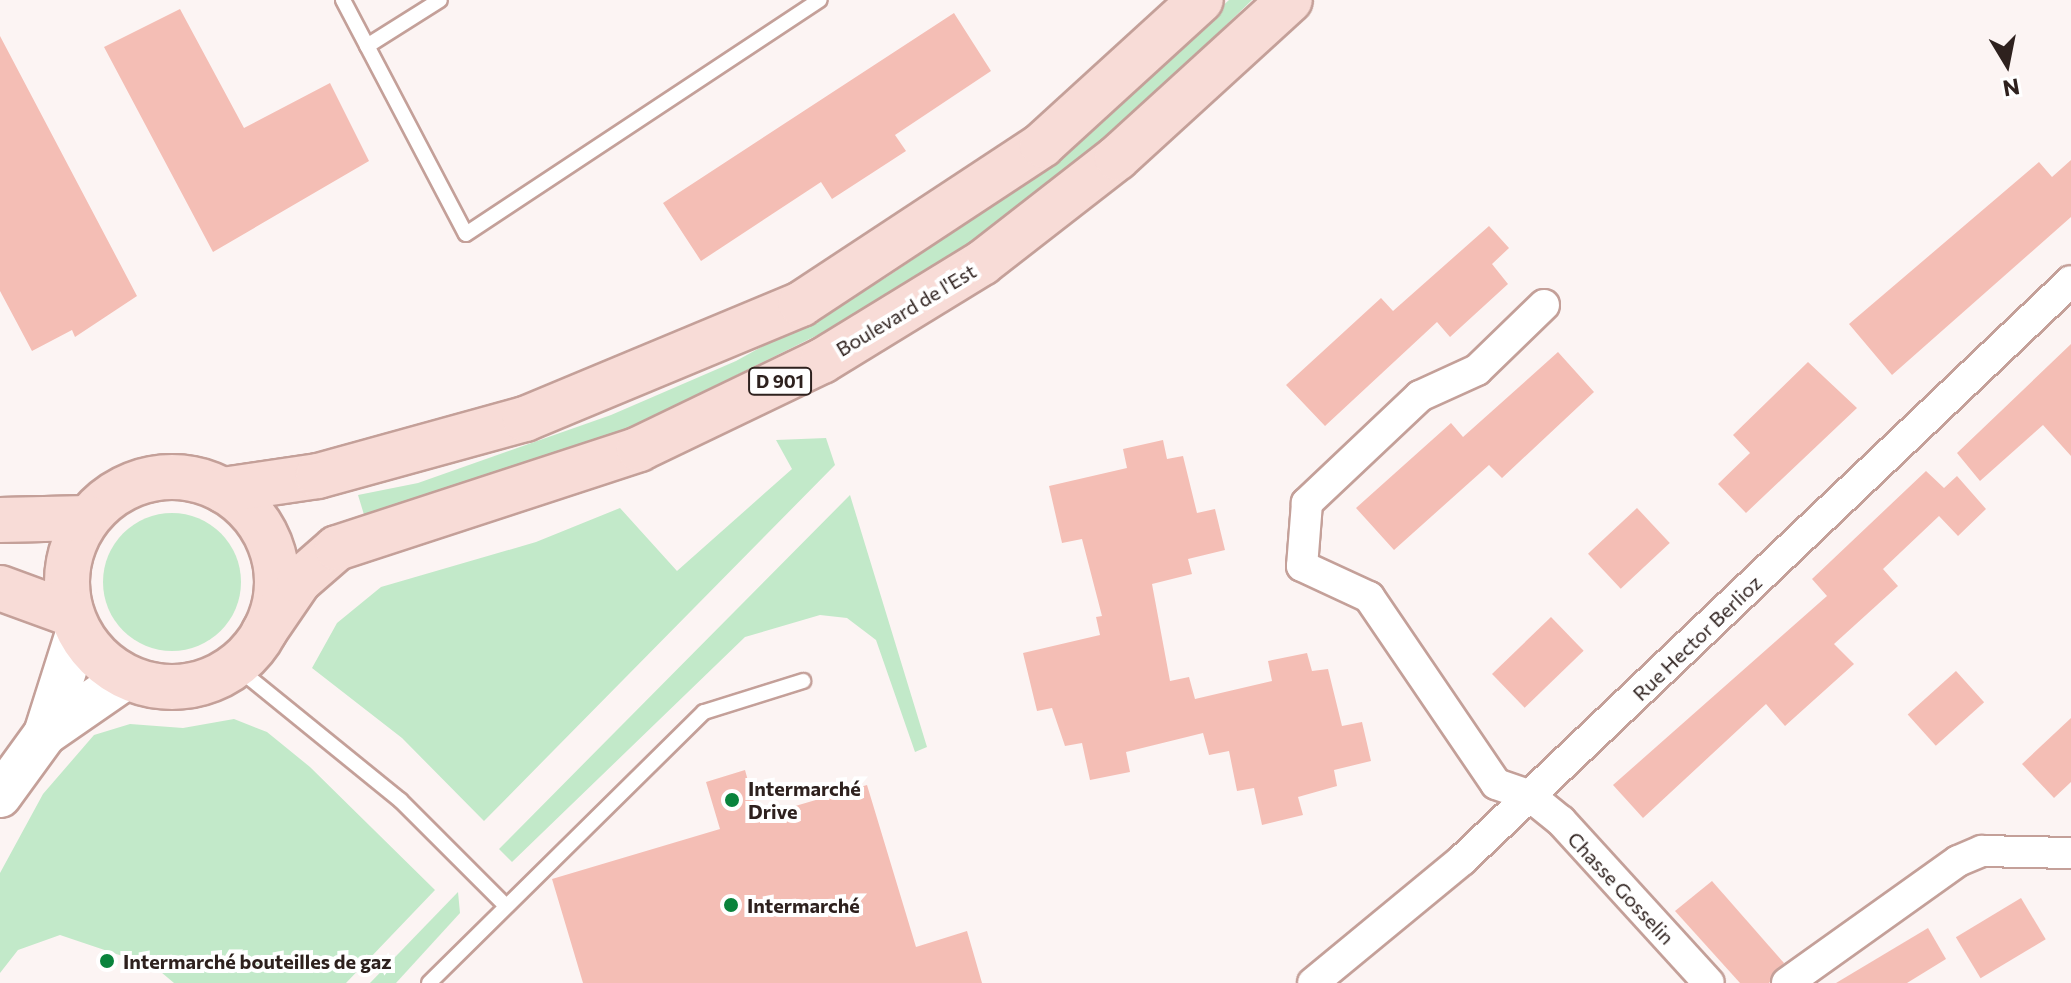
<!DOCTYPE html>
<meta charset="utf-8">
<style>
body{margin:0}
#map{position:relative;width:2071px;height:983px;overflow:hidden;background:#fcf4f3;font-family:Commissioner,sans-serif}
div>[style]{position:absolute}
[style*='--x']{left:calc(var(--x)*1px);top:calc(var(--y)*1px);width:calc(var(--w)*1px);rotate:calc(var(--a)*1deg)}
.green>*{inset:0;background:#c2e9c9}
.round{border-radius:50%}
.building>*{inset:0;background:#f4beb5;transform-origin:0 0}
.roads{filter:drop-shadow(2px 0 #c4a099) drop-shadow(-2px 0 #c4a099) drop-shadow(0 2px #c4a099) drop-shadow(0 -2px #c4a099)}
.lane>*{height:14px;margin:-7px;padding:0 7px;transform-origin:7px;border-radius:7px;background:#fff}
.street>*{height:30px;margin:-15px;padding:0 15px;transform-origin:15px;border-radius:15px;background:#fff}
.secondary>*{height:42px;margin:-21px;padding:0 21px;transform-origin:21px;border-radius:21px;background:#fff}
.primary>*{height:44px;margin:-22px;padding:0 22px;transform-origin:22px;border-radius:22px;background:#f8dcd7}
.primary>.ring{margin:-22px;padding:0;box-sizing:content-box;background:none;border:44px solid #f8dcd7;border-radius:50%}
.dots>*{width:22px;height:22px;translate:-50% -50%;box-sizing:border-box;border:4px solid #fff;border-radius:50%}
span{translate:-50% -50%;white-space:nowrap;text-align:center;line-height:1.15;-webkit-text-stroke:8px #fff;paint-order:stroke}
.shield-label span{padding:2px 6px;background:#fff;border:2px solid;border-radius:6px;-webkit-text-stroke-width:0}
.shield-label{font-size:18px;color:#2e211e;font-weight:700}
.street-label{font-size:20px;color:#2e211e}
.poi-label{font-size:20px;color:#2e211e;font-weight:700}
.left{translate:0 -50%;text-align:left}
.north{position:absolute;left:1967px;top:24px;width:80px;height:80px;-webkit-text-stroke:6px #fff;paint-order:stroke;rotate:170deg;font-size:22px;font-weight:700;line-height:32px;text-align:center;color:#2e211e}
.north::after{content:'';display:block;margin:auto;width:28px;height:36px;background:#2e211e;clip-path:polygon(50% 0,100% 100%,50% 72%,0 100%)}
</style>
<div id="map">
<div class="green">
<div style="clip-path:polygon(1229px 0,1252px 0,1120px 128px,1016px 212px,856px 316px,599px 443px,365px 518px,358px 495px,418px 483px,611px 415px,736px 361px,887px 277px,1039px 173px)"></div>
<div style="clip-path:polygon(826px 438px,835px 465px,484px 821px,402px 738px,312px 668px,337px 623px,381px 587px,536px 542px,620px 508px,677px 571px,792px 469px,776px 440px)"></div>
<div style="clip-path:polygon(850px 495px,927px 747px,915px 752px,876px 640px,847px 618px,820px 615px,745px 637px,512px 862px,499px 849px)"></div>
<div class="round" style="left:103px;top:513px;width:138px;height:138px"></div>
<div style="clip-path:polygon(234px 719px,267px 732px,310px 767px,435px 890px,346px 983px,174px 983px,155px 967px,60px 935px,18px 950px,0 973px,0 873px,43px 794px,94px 735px,130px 724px,183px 728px)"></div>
<div style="clip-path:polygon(458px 892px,460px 913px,396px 983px,370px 983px)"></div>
</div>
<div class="building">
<div style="clip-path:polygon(180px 9px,244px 128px,330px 83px,369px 161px,213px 252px,104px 47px)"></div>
<div style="clip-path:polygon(954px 13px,991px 71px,895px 135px,906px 151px,832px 199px,821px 182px,701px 261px,663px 203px)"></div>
<div style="clip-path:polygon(0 36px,137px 296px,75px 337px,72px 330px,32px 351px,0 291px)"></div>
<div style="clip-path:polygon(2071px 160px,2071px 217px,1892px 375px,1849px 324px,2039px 162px,2052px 177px)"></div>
<div style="clip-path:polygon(1489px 226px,1509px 248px,1492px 264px,1508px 284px,1450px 337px,1437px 322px,1325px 426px,1286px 385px,1381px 298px,1393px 311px)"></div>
<div style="clip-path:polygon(2071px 344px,2071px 456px,2043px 425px,1980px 481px,1957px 453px)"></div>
<div style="clip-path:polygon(1558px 352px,1594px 392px,1502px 478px,1489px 465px,1394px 550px,1356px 508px,1451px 423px,1463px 437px)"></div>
<div style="clip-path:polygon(1808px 362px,1857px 408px,1746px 513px,1718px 484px,1750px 453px,1733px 435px)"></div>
<div style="clip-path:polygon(1163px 440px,1167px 459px,1183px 456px,1197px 513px,1215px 509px,1225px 550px,1188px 559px,1192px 574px,1152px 584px,1170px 681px,1189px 677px,1195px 699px,1272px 681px,1268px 661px,1307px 653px,1312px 671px,1328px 669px,1342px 726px,1362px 722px,1371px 761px,1334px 770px,1337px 786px,1298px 797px,1303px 815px,1262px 825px,1254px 788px,1237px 791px,1229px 751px,1209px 755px,1203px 733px,1126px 752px,1130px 772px,1090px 780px,1082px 743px,1065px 746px,1052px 708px,1037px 711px,1023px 653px,1100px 635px,1096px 617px,1102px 616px,1082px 539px,1062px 543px,1049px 486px,1127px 468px,1123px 449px)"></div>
<div style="clip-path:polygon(1926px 471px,1944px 488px,1957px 476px,1986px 509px,1958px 536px,1939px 516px,1883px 569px,1898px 586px,1834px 644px,1854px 664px,1785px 726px,1766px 704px,1643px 818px,1613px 785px,1827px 596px,1812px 579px)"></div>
<div style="left:1637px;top:508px;width:48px;height:67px;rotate:47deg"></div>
<div style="left:1551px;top:617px;width:47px;height:82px;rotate:46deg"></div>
<div style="left:1956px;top:671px;width:42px;height:65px;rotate:48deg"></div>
<div style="clip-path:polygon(2071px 718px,2071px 782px,2054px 798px,2022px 764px)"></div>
<div style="clip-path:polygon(745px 770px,758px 817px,867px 785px,916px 947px,967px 931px,982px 983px,583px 983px,552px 879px,720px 829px,706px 782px)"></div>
<div style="clip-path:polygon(1712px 881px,1784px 963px,1769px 983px,1740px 983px,1675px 911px)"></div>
<div style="left:2021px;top:898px;width:48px;height:76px;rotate:59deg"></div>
<div style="clip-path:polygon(1928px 928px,1946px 959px,1907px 983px,1836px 983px)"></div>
</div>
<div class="roads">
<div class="lane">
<div style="--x:343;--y:0;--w:264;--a:62.3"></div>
<div style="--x:466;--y:234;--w:424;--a:-33.5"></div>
<div style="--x:367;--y:46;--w:86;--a:-32.2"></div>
<div style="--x:235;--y:666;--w:213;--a:39.1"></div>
<div style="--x:400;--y:800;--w:148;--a:45"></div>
<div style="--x:429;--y:983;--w:386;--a:-44.6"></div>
<div style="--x:704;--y:712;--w:104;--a:-17.4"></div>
</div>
<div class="street">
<div style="--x:1544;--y:305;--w:93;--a:135.9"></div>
<div style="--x:1477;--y:370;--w:63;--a:155.5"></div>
<div style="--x:1420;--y:396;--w:156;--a:136.6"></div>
<div style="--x:1307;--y:503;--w:63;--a:94.5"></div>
<div style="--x:1302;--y:566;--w:74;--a:24.8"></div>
<div style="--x:1369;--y:597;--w:226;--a:55.8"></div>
<div style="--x:1496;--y:784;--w:36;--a:19"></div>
<div style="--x:1530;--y:796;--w:40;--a:39"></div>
<div style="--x:1561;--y:821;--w:219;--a:47.6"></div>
<div style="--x:1313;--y:983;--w:193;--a:-39.5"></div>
<div style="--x:1462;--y:860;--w:840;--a:-43.55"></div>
<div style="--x:1787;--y:983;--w:210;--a:-35.5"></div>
<div style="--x:1958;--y:861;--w:26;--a:-23"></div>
<div style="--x:1982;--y:851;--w:89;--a:1.3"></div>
</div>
<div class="secondary">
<div style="--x:45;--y:734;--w:109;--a:-72.4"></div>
<div style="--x:0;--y:796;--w:77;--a:-54"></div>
<div style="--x:45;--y:734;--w:98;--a:-34.7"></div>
</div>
<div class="primary">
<div class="ring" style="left:67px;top:477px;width:166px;height:166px"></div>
<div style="--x:223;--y:490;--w:96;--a:-8.4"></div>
<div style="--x:318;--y:476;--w:215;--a:-15.4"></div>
<div style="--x:525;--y:419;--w:299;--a:-22.6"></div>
<div style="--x:801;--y:304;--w:289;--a:-33.4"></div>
<div style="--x:1042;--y:145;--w:215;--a:-42.4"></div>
<div style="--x:0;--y:520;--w:88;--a:-1.3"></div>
<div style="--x:0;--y:588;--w:76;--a:20.1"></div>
<div style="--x:264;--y:632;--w:62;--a:-55.5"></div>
<div style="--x:299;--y:581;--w:50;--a:-41"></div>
<div style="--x:337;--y:548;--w:318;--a:-18.1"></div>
<div style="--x:639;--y:449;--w:203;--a:-25.7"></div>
<div style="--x:822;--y:361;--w:188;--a:-31.5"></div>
<div style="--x:982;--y:263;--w:171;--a:-37.9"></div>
<div style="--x:1117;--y:158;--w:234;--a:-42.4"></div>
</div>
</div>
<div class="dots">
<div style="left:732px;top:800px;background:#0a833c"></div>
<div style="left:731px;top:905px;background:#0a833c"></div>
<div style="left:107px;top:961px;background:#0a833c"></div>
</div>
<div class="shield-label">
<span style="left:780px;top:381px">D 901</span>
</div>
<div class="street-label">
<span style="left:906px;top:310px;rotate:-31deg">Boulevard de l'Est</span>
<span style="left:1697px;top:638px;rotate:-44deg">Rue Hector Berlioz</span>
<span style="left:1621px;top:888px;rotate:47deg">Chasse Gosselin</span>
</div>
<div class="poi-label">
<span class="left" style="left:748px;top:800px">Intermarché<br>Drive</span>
<span class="left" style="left:747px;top:905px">Intermarché</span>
<span class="left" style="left:123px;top:961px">Intermarché bouteilles de gaz</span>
</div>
<div class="north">N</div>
</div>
